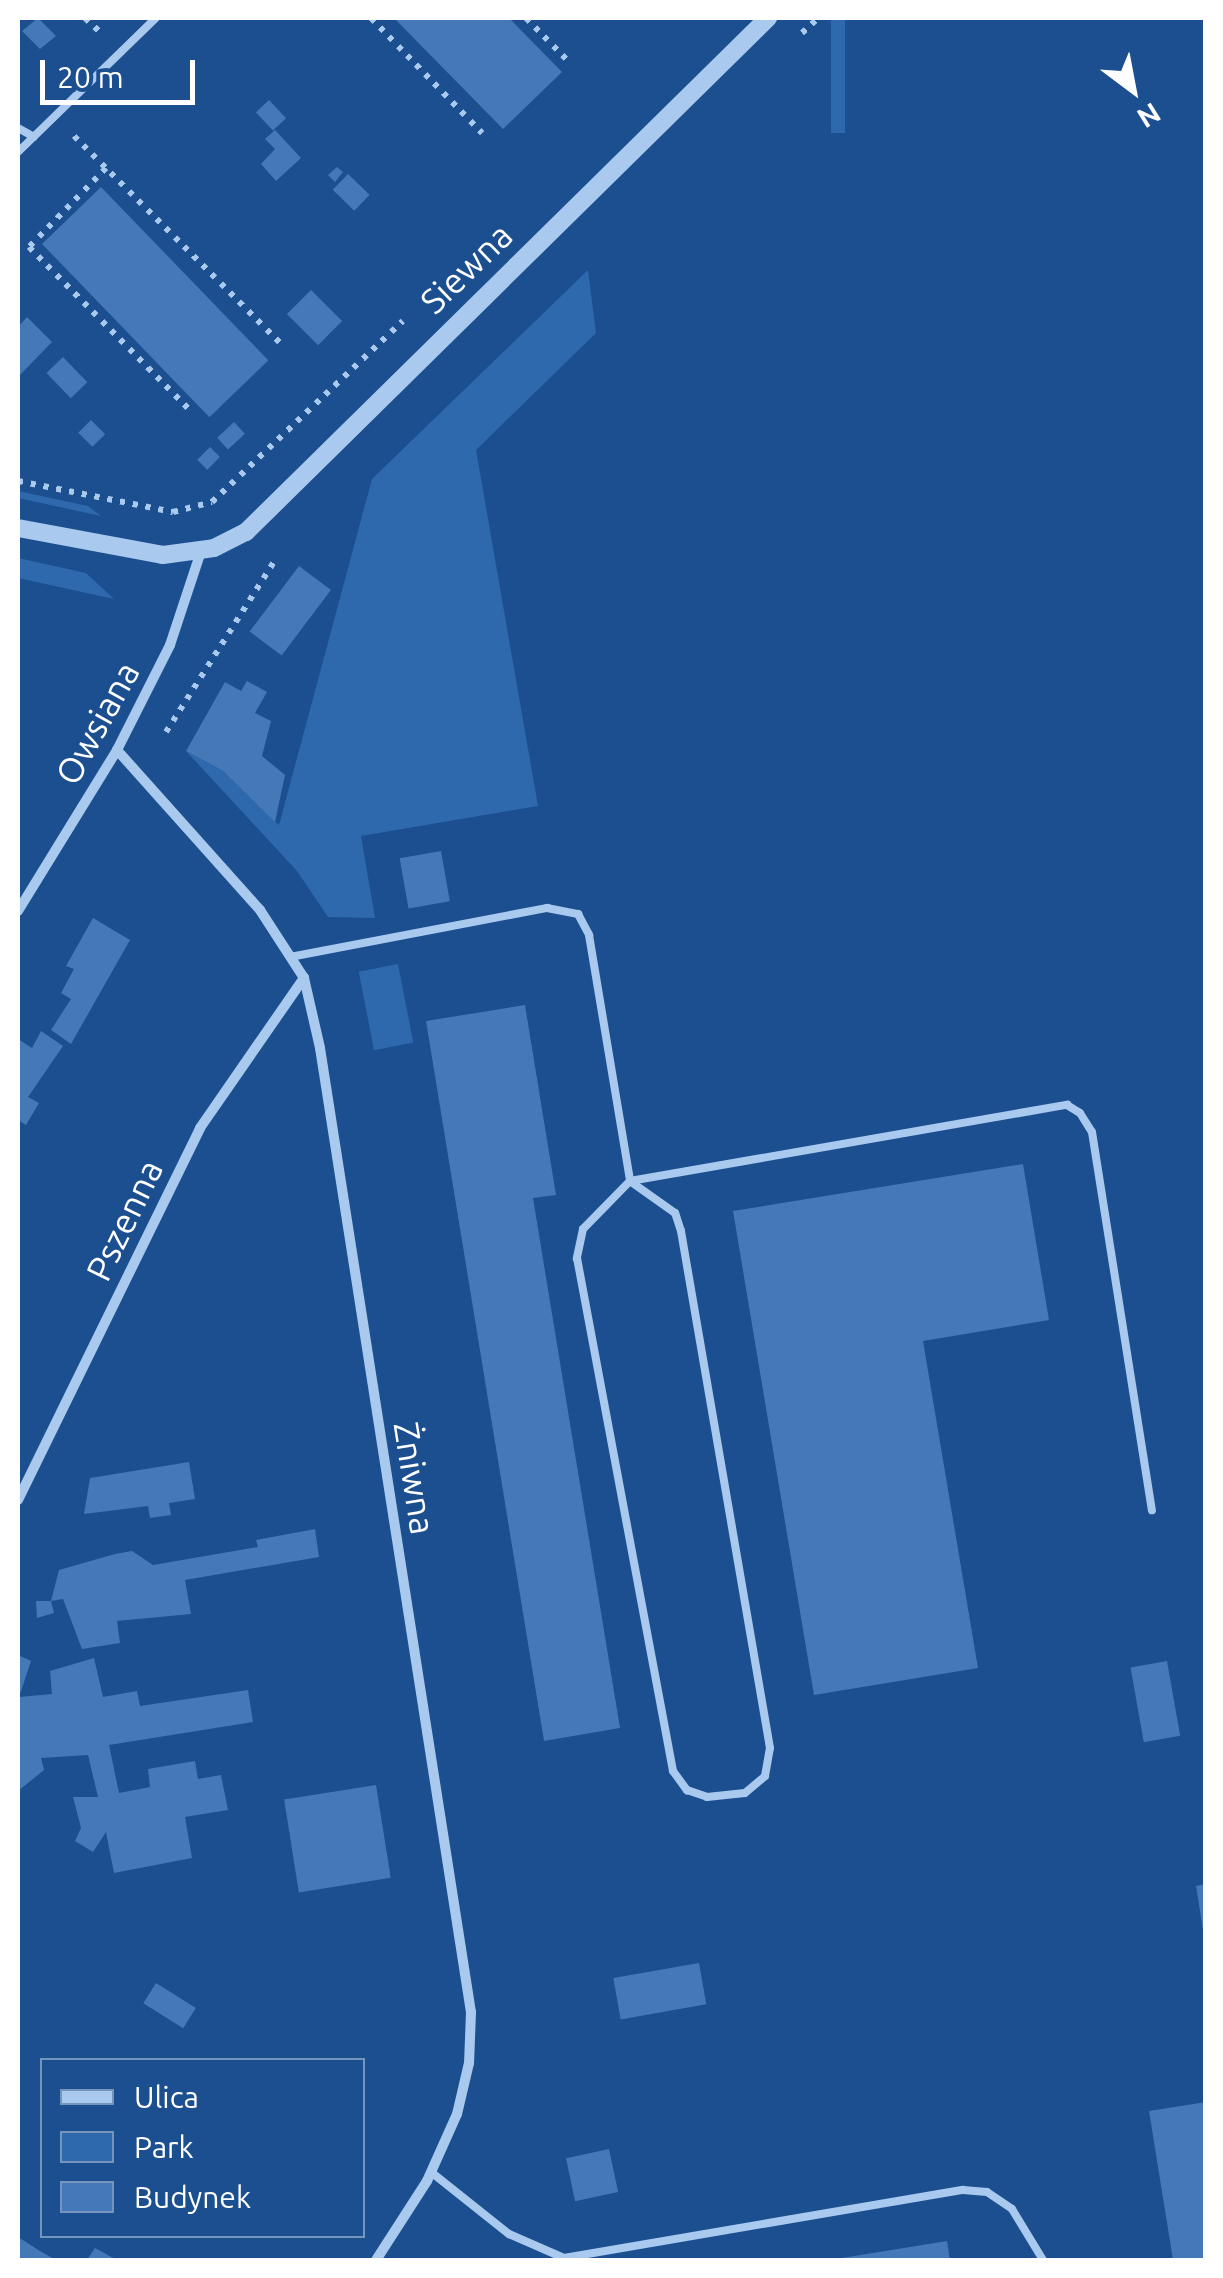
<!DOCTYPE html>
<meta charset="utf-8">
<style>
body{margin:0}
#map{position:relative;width:1223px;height:2278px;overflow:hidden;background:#1b4f8f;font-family:Ubuntu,sans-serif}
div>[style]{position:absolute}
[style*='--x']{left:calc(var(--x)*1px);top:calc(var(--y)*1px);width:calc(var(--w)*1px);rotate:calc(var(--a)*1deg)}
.green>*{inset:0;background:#2e69ad;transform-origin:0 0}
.building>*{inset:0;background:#4478b7;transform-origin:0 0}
.path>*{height:6px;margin-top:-3px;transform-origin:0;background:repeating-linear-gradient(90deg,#a9c9ee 0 5px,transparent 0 13px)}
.service>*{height:8px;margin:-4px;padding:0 4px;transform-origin:4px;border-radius:4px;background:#a9c9ee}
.minor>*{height:10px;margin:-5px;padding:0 5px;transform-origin:5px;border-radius:5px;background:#a9c9ee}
.tertiary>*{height:18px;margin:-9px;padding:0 9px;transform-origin:9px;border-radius:9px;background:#a9c9ee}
span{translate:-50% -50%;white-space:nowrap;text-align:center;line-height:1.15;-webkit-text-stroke:8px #1b4f8f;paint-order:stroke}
.street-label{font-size:35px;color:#fff}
.frame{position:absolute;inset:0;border:20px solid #fff;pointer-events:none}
.legend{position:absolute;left:40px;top:2058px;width:325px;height:180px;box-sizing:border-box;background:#1b4f8f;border:2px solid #7695bc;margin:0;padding:12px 18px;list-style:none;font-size:30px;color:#fff}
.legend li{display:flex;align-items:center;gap:20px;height:50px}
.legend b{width:50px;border:2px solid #7695bc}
.north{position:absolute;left:1083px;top:40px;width:100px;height:100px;-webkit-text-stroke:8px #1b4f8f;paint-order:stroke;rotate:148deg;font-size:28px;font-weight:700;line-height:40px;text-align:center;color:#fff}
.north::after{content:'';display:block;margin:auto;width:35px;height:45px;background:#fff;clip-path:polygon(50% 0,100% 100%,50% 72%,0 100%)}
.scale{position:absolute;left:40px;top:60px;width:155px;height:45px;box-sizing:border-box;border:5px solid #fff;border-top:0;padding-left:12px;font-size:30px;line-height:35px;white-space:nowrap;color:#fff;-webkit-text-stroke:8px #1b4f8f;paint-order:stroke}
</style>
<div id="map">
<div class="green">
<div style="left:831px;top:18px;width:14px;height:115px"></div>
<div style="clip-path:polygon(588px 270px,596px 333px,476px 450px,538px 806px,361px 836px,375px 918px,328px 917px,297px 871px,186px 751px,223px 771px,279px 825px,372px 479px)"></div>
<div style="clip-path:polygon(18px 491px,88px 506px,101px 516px,18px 498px)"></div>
<div style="clip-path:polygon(18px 558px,86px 573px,114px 599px,18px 578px)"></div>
<div style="left:398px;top:964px;width:80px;height:40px;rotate:79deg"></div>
</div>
<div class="building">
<div style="clip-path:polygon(38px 18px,56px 36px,40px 49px,22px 31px)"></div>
<div style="clip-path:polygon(394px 18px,509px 18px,562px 72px,503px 129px)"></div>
<div style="left:269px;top:100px;width:25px;height:18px;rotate:47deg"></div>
<div style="clip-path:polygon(275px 130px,301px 158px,276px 181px,261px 164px,275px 149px,265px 139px)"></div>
<div style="clip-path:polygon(337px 167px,343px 172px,335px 182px,328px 175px)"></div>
<div style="left:348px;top:174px;width:30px;height:22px;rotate:44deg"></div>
<div style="left:101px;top:187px;width:241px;height:82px;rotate:46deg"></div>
<div style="left:311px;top:290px;width:44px;height:34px;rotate:45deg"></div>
<div style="clip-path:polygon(27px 317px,52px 342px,18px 377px,18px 327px)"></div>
<div style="left:63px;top:357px;width:35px;height:23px;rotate:46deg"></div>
<div style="left:91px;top:420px;width:20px;height:18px;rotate:45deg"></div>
<div style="left:234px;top:422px;width:16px;height:23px;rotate:47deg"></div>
<div style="left:210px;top:447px;width:14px;height:18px;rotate:45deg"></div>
<div style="left:299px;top:566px;width:40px;height:82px;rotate:37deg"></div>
<div style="clip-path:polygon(247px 681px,267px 692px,255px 713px,271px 721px,262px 756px,285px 775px,275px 822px,223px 771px,186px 751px,225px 682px,241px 691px)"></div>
<div style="left:441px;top:851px;width:51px;height:42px;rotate:80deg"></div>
<div style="clip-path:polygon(93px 918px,130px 940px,71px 1044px,51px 1030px,71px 999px,61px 993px,74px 969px,66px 966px)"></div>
<div style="clip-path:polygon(525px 1005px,556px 1195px,533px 1198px,620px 1728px,544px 1741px,426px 1021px)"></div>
<div style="clip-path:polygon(41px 1031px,63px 1046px,28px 1097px,39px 1103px,26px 1125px,18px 1120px,18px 1039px,32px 1048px)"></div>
<div style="clip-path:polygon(1023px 1164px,1049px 1320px,923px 1341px,978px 1668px,814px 1695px,733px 1211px)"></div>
<div style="clip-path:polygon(189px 1462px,195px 1499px,169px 1503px,171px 1515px,150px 1518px,148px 1506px,84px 1514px,90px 1478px)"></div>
<div style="clip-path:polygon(315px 1529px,319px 1557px,185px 1580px,191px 1614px,117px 1621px,120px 1643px,82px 1649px,63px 1599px,51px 1601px,59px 1570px,115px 1554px,132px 1551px,153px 1565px,258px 1547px,256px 1540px)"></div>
<div style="clip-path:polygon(36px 1601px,51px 1601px,54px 1613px,37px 1618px)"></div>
<div style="clip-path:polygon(18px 1655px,31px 1661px,19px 1697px,52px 1694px,50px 1671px,94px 1658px,103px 1697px,137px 1691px,140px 1706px,248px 1690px,253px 1722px,109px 1745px,119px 1793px,150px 1787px,148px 1769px,195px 1761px,198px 1779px,221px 1775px,228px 1810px,185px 1817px,192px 1858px,114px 1873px,106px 1832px,93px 1852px,75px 1841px,81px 1828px,73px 1797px,98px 1797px,88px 1755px,41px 1758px,44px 1770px,18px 1791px)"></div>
<div style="left:1167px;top:1661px;width:76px;height:37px;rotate:80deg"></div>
<div style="left:376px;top:1785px;width:94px;height:93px;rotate:81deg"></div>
<div style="clip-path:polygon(1206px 1884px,1206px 1930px,1203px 1930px,1196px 1886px)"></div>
<div style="left:699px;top:1963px;width:42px;height:87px;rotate:80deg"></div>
<div style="left:156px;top:1983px;width:47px;height:24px;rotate:32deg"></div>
<div style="clip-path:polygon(1206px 2102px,1206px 2260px,1173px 2260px,1149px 2111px)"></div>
<div style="left:609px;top:2149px;width:44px;height:44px;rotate:78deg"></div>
<div style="clip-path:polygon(18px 2237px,40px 2251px,56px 2260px,18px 2260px)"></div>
<div style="clip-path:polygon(947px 2241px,950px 2260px,842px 2260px,842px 2258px)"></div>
<div style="clip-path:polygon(95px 2248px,117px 2260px,87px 2260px)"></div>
</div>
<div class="path">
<div style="--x:85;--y:18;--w:19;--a:43"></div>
<div style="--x:371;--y:18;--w:160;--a:46"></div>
<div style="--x:526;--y:18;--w:64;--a:45.6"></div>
<div style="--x:802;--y:33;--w:22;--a:-43"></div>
<div style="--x:74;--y:136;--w:293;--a:45.1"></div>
<div style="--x:106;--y:168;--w:110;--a:134.3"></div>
<div style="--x:29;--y:247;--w:229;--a:45.4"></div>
<div style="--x:18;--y:481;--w:158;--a:11.3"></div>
<div style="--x:173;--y:512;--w:40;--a:-14.4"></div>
<div style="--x:212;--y:502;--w:263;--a:-43.5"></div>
<div style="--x:166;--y:732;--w:207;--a:-57.6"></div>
</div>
<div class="service">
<div style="--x:18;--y:128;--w:18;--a:29"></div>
<div style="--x:18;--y:152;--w:192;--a:-44.2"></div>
<div style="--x:290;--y:957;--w:262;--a:-10.8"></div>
<div style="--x:547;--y:908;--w:32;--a:11"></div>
<div style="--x:578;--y:914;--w:24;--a:62"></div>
<div style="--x:589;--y:935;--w:249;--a:80.5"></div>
<div style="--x:630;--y:1181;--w:67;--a:134.4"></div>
<div style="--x:583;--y:1229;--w:30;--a:102"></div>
<div style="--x:577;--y:1258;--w:522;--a:79.4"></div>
<div style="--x:673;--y:1771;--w:24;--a:54"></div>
<div style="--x:687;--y:1790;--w:21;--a:19"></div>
<div style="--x:707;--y:1797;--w:38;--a:-6"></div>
<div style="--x:745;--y:1793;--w:26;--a:-40"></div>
<div style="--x:765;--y:1776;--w:28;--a:-80"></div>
<div style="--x:770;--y:1748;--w:525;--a:-99.77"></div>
<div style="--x:681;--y:1231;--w:19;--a:-108"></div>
<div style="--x:675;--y:1213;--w:55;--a:-144.6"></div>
<div style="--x:630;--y:1181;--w:444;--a:-9.9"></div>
<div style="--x:1067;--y:1105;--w:15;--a:32"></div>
<div style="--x:1080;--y:1113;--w:22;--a:58"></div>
<div style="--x:1092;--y:1132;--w:383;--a:81"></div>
<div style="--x:431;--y:2172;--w:100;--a:38.5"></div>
<div style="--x:509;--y:2234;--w:60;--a:23.6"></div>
<div style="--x:564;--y:2258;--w:405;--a:-9.7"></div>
<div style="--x:963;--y:2190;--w:24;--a:5"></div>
<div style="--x:987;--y:2192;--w:30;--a:34"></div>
<div style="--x:1012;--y:2209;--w:60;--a:58.7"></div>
</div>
<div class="minor">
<div style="--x:117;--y:750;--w:215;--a:48.2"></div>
<div style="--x:260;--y:910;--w:81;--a:57.1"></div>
<div style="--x:304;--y:978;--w:72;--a:77.1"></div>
<div style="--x:320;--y:1048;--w:976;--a:81.1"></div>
<div style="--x:471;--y:2012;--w:51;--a:92.2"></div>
<div style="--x:469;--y:2063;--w:52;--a:103.2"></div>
<div style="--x:457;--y:2114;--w:73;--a:114.1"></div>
<div style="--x:427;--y:2181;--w:94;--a:122.8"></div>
<div style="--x:18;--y:911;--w:189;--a:-58.4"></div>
<div style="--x:117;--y:750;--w:118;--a:-63.2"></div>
<div style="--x:170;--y:645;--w:99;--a:-71.7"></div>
<div style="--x:18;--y:1500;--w:414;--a:-63.9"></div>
<div style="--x:200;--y:1128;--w:183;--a:-55.3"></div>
</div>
<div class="tertiary">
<div style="--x:18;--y:528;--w:147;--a:10.5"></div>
<div style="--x:163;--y:555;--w:51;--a:-7.8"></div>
<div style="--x:214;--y:548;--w:36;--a:-27"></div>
<div style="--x:246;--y:532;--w:733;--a:-44.56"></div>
</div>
<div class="street-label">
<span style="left:466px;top:268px;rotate:-44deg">Siewna</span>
<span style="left:97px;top:723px;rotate:-61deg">Owsiana</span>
<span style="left:124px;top:1220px;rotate:-64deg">Pszenna</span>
<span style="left:415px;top:1478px;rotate:81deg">Żniwna</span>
</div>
<div class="frame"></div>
<ul class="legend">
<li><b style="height:12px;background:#a9c9ee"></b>Ulica</li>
<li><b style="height:28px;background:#2e69ad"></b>Park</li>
<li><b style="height:28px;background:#4478b7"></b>Budynek</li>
</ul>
<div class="north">N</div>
<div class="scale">20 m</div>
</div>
